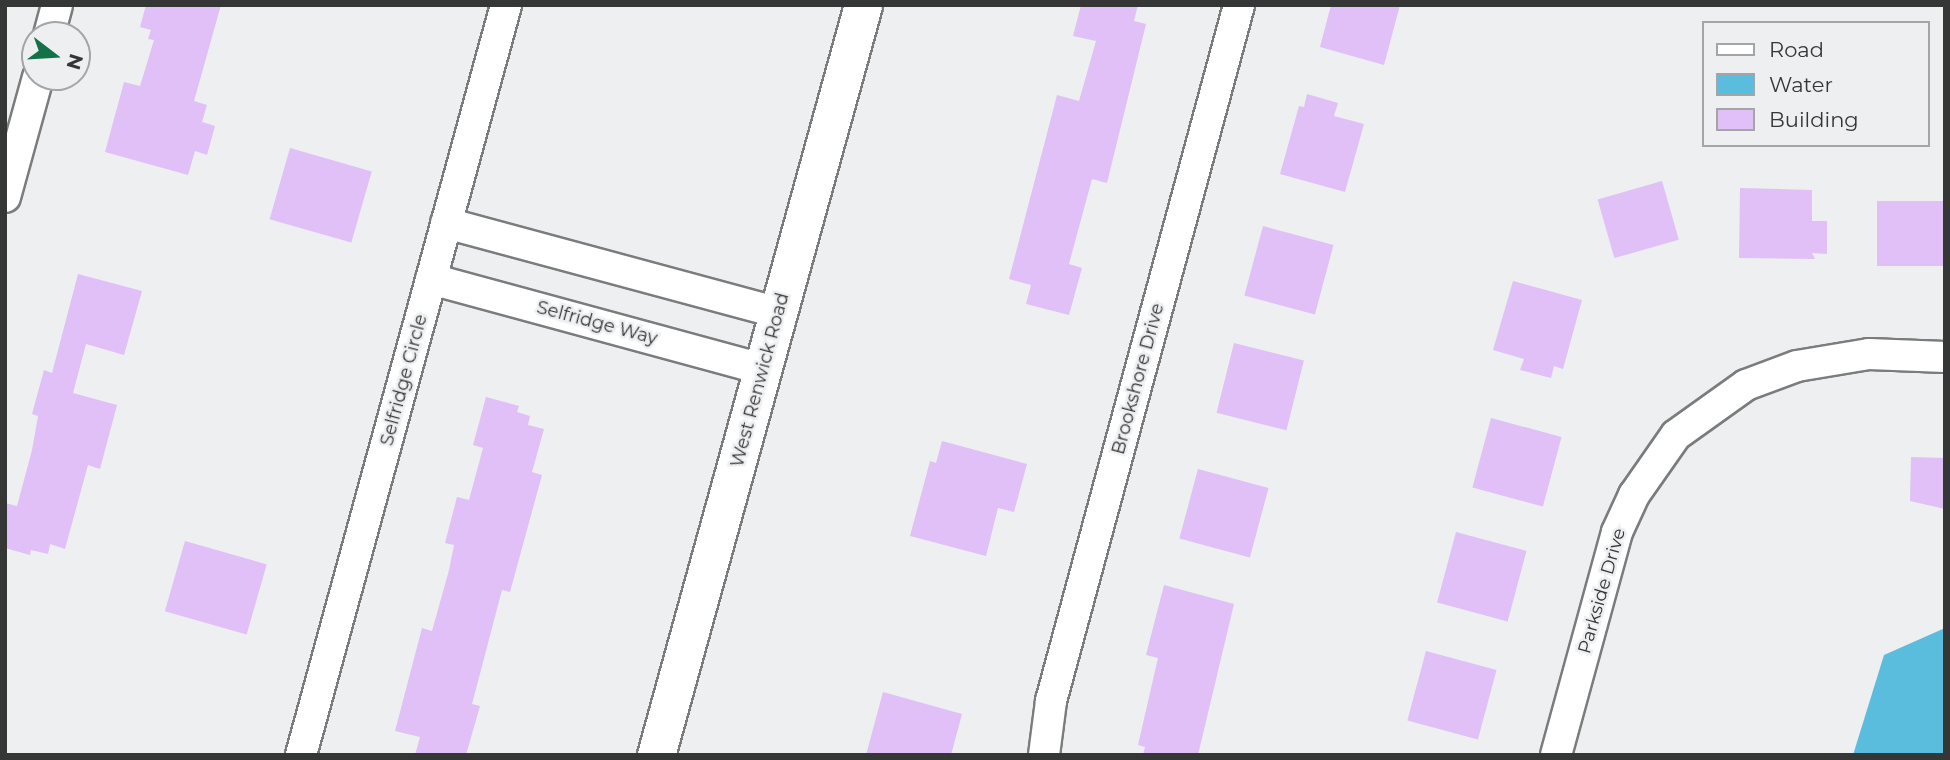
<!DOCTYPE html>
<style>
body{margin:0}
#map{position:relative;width:1950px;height:760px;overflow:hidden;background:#edeff1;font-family:Montserrat,sans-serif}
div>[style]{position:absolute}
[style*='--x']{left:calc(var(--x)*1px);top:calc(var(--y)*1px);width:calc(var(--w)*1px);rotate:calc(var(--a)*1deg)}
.water>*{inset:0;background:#5bbddd}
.building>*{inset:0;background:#e0c0f7;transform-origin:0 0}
.roads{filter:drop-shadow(2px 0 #7a7c7d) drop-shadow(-2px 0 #7a7c7d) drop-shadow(0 2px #7a7c7d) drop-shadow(0 -2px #7a7c7d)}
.minor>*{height:30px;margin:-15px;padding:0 15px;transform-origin:15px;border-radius:15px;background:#fff}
.tertiary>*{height:37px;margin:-18.5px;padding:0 18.5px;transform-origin:18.5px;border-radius:18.5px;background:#fff}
span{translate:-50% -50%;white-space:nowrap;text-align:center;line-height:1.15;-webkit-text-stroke:5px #edeff1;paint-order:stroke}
.street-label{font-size:18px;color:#353636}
.frame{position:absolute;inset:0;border:7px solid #353636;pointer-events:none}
.legend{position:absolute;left:1702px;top:21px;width:228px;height:126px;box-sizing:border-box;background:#edeff1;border:2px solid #a3a5a6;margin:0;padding:9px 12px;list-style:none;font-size:21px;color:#353636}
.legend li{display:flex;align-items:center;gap:14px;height:35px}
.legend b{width:35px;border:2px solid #a3a5a6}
.north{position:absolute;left:21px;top:21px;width:70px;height:70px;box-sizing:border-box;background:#edeff1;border:2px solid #a3a5a6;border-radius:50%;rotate:107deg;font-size:19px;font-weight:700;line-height:28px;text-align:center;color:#353636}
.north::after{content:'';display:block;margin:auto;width:24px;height:32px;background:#147248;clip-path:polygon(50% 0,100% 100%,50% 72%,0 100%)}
</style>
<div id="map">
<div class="water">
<div style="clip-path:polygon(1945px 628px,1945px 755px,1853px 755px,1884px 655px)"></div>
</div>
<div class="building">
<div style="clip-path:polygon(146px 5px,221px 5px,194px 101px,207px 105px,202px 122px,215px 126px,207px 155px,195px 151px,188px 175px,105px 152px,124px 82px,140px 86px,154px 40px,148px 39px,151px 30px,140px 27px)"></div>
<div style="clip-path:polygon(1081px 5px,1138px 5px,1134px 21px,1146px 24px,1107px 183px,1092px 179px,1069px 264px,1082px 268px,1069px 315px,1026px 304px,1031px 285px,1009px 279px,1057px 95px,1079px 101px,1096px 41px,1073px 36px)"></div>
<div style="clip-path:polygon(1331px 5px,1400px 5px,1384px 65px,1320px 47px)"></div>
<div style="clip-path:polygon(1307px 94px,1338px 103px,1334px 116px,1364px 124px,1345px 192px,1280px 174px,1299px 106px,1304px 107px)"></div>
<div style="left:290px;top:148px;width:85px;height:74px;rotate:16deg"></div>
<div style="left:1662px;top:181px;width:61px;height:67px;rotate:74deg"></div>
<div style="clip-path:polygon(1740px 188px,1812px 190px,1812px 221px,1827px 221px,1827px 254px,1812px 253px,1815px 259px,1739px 258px)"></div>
<div style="left:1877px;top:201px;width:68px;height:65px"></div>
<div style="left:1263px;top:226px;width:73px;height:72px;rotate:15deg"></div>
<div style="clip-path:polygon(78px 274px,142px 291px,124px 355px,86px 344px,73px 393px,117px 405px,100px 469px,88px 465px,65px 549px,50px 544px,48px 554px,31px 550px,30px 555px,5px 548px,5px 503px,17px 506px,32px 450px,38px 416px,32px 414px,44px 370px,52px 373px)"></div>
<div style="clip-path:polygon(1513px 281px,1582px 300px,1563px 369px,1554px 366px,1551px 378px,1520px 370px,1524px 359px,1493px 350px)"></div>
<div style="left:1234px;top:343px;width:72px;height:72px;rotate:14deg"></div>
<div style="clip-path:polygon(486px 397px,519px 406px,517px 412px,530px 416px,528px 425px,544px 429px,532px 472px,542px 475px,510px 592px,502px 590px,472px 704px,480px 706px,466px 755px,415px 755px,420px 737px,395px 731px,422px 628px,432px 631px,449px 570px,454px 545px,445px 543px,457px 497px,469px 500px,483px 448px,473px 445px)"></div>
<div style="left:1491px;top:418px;width:73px;height:72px;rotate:15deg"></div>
<div style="clip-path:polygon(942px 441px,1027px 464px,1014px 512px,998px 508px,986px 556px,910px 536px,930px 461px,936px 463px)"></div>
<div style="clip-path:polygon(1911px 457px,1945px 458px,1945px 509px,1910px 501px)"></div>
<div style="left:1198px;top:469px;width:73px;height:72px;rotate:15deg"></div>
<div style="left:1456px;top:532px;width:73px;height:73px;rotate:15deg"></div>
<div style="left:185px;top:541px;width:85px;height:73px;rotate:16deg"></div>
<div style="clip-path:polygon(1164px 585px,1234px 604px,1198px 755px,1143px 755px,1145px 747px,1138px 745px,1158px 658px,1146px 655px)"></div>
<div style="left:1426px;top:651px;width:73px;height:72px;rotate:15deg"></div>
<div style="clip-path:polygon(883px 692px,962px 714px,951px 755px,866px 755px)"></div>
</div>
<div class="roads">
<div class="minor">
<div style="--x:49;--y:35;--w:31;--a:-75"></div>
<div style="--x:5;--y:197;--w:124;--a:-74.6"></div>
<div style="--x:446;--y:223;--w:345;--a:15.1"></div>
<div style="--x:431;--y:279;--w:344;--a:15.2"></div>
<div style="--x:301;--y:755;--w:778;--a:-74.71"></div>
<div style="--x:1044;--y:755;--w:54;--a:-82.6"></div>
<div style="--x:1051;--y:701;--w:721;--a:-74.88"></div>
<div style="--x:1556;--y:755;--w:231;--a:-74.7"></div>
<div style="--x:1617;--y:532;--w:41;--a:-65.3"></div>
<div style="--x:1634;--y:495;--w:73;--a:-55"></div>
<div style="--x:1676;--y:435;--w:86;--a:-35.5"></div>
<div style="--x:1746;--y:385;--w:54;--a:-20.4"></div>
<div style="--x:1797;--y:366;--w:73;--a:-9.5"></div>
<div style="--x:1869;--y:354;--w:76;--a:2.3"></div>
</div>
<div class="tertiary">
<div style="--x:656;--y:755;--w:778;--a:-74.57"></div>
</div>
</div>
<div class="street-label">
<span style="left:597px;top:323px;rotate:15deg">Selfridge Way</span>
<span style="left:1138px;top:379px;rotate:-75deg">Brookshore Drive</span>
<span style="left:404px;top:380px;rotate:-75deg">Selfridge Circle</span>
<span style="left:760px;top:380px;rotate:-75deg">West Renwick Road</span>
<span style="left:1602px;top:591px;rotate:-74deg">Parkside Drive</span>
</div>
<div class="frame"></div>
<ul class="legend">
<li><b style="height:9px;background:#fff"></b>Road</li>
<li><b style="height:19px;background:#5bbddd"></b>Water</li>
<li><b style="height:19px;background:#e0c0f7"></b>Building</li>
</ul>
<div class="north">N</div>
</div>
